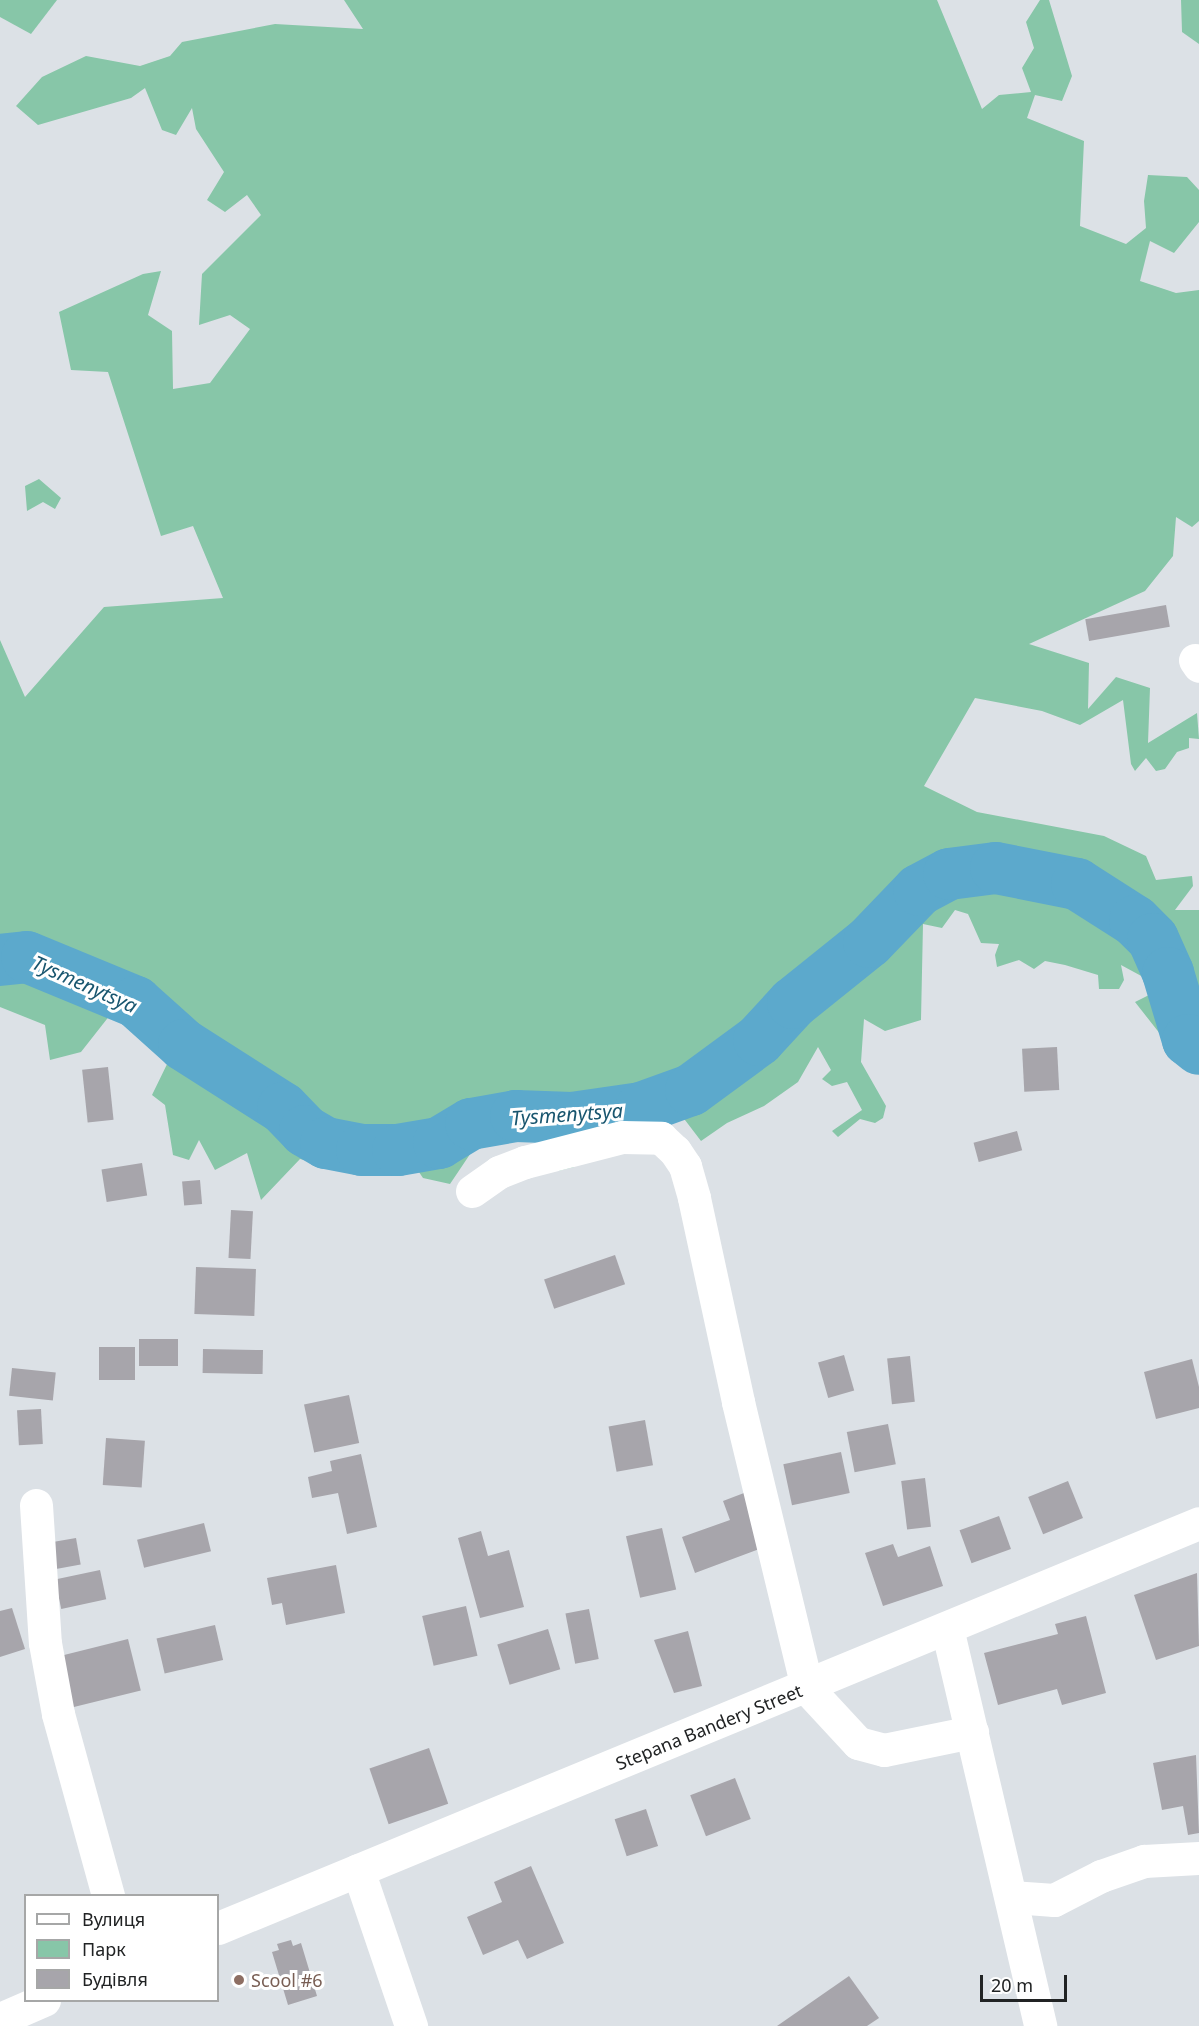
<!DOCTYPE html>
<meta charset="utf-8">
<style>
body{margin:0}
#map{position:relative;width:1199px;height:2026px;overflow:hidden;background:#dce1e6;font-family:"Noto Sans",sans-serif}
div>[style]{position:absolute}
[style*='--x']{left:calc(var(--x)*1px);top:calc(var(--y)*1px);width:calc(var(--w)*1px);rotate:calc(var(--a)*1deg)}
.green>*{inset:0;background:#87c6a8}
.river>*{height:52px;margin:-26px;padding:0 26px;transform-origin:26px;border-radius:26px;background:#5ca9cc}
.building>*{inset:0;background:#a7a5ab;transform-origin:0 0}
.minor>*{height:33px;margin:-16.5px;padding:0 16.5px;transform-origin:16.5px;border-radius:16.5px;background:#fff}
.major>*{height:33px;margin:-16.5px;padding:0 16.5px;transform-origin:16.5px;border-radius:16.5px;background:#fff}
.dots>*{width:16px;height:16px;translate:-50% -50%;box-sizing:border-box;border:3px solid #fff;border-radius:50%}
span{translate:-50% -50%;white-space:nowrap;text-align:center;line-height:1.15;-webkit-text-stroke:6px #fff;paint-order:stroke}
.street-label{font-size:18px;color:#212324}
.education-label{font-size:18px;color:#785e54}
.left{translate:0 -50%;text-align:left}
.water-label{font-size:20px;color:#19566f;font-style:italic}
.legend{position:absolute;left:24px;top:1894px;width:195px;height:108px;box-sizing:border-box;background:#fff;border:2px solid #a6a7a7;margin:0;padding:8px 10px;list-style:none;font-size:18px;color:#212324}
.legend li{display:flex;align-items:center;gap:12px;height:30px}
.legend b{width:30px;border:2px solid #a6a7a7}
.scale{position:absolute;left:980px;top:1975px;width:87px;height:27px;box-sizing:border-box;border:3px solid #212324;border-top:0;padding-left:8px;font-size:18px;line-height:21px;white-space:nowrap;color:#212324;-webkit-text-stroke:4px #fff;paint-order:stroke}
</style>
<div id="map">
<div class="green">
<div style="clip-path:polygon(0 0,57px 0,31px 34px,0 17px)"></div>
<div style="clip-path:polygon(344px 0,937px 0,982px 109px,999px 95px,1031px 92px,1022px 68px,1034px 48px,1026px 22px,1040px 0,1049px 0,1072px 76px,1062px 101px,1035px 95px,1027px 118px,1084px 141px,1080px 226px,1126px 244px,1146px 228px,1144px 201px,1148px 175px,1187px 177px,1199px 190px,1199px 222px,1174px 253px,1150px 241px,1140px 281px,1176px 293px,1199px 290px,1199px 521px,1192px 527px,1176px 517px,1173px 556px,1145px 591px,1029px 644px,1089px 663px,1088px 709px,1116px 677px,1150px 688px,1148px 743px,1197px 713px,1199px 739px,1189px 738px,1189px 748px,1177px 752px,1165px 769px,1156px 771px,1146px 758px,1135px 771px,1131px 764px,1123px 700px,1080px 725px,1042px 711px,975px 698px,924px 786px,977px 812px,1104px 836px,1146px 856px,1156px 880px,1192px 876px,1193px 886px,1175px 910px,1199px 910px,1199px 1057px,1179px 1058px,1135px 1002px,1155px 992px,1145px 978px,1121px 965px,1124px 980px,1119px 989px,1099px 989px,1098px 975px,1065px 965px,1045px 961px,1034px 969px,1019px 960px,997px 967px,995px 955px,999px 944px,981px 943px,968px 914px,955px 910px,942px 928px,923px 924px,921px 1020px,885px 1031px,864px 1019px,861px 1062px,886px 1106px,883px 1118px,875px 1123px,860px 1119px,838px 1137px,832px 1131px,862px 1110px,847px 1082px,832px 1086px,822px 1079px,831px 1070px,818px 1047px,798px 1082px,764px 1106px,727px 1123px,701px 1141px,656px 1082px,603px 1100px,574px 1138px,574px 1167px,558px 1171px,551px 1168px,534px 1135px,501px 1108px,450px 1184px,423px 1178px,394px 1135px,369px 1176px,300px 1159px,261px 1200px,247px 1153px,215px 1170px,199px 1140px,189px 1160px,173px 1155px,165px 1105px,152px 1095px,171px 1056px,114px 1010px,81px 1052px,50px 1060px,45px 1025px,0 1007px,0 640px,25px 697px,104px 607px,223px 598px,193px 526px,161px 536px,108px 372px,71px 370px,59px 312px,143px 274px,161px 271px,148px 315px,172px 331px,173px 389px,210px 383px,250px 329px,230px 315px,199px 325px,202px 274px,261px 215px,247px 195px,225px 212px,207px 200px,224px 172px,196px 129px,192px 108px,176px 135px,162px 130px,145px 88px,131px 98px,38px 125px,16px 106px,42px 77px,86px 56px,140px 66px,170px 56px,182px 42px,275px 24px,363px 29px)"></div>
<div style="clip-path:polygon(1181px 0,1199px 0,1199px 44px,1182px 32px)"></div>
<div style="clip-path:polygon(39px 479px,61px 498px,55px 509px,43px 502px,27px 511px,25px 486px)"></div>
</div>
<div class="river">
<div style="--x:0;--y:960;--w:27;--a:-6"></div>
<div style="--x:27;--y:957;--w:118;--a:22.4"></div>
<div style="--x:136;--y:1002;--w:64;--a:41.9"></div>
<div style="--x:184;--y:1045;--w:117;--a:32.5"></div>
<div style="--x:283;--y:1108;--w:32;--a:46"></div>
<div style="--x:305;--y:1131;--w:24;--a:30"></div>
<div style="--x:326;--y:1143;--w:37;--a:11"></div>
<div style="--x:362;--y:1150;--w:36;--a:0"></div>
<div style="--x:398;--y:1150;--w:42;--a:-9.7"></div>
<div style="--x:439;--y:1143;--w:37;--a:-31"></div>
<div style="--x:471;--y:1124;--w:46;--a:-10.1"></div>
<div style="--x:516;--y:1116;--w:56;--a:2"></div>
<div style="--x:572;--y:1118;--w:70;--a:-8.2"></div>
<div style="--x:641;--y:1108;--w:53;--a:-19.8"></div>
<div style="--x:691;--y:1090;--w:84;--a:-36.3"></div>
<div style="--x:759;--y:1040;--w:50;--a:-47.4"></div>
<div style="--x:793;--y:1003;--w:97;--a:-38.8"></div>
<div style="--x:869;--y:942;--w:72;--a:-46.1"></div>
<div style="--x:919;--y:890;--w:34;--a:-28"></div>
<div style="--x:949;--y:874;--w:47;--a:-7.3"></div>
<div style="--x:996;--y:868;--w:83;--a:11.2"></div>
<div style="--x:1077;--y:884;--w:69;--a:32.5"></div>
<div style="--x:1135;--y:921;--w:25;--a:45"></div>
<div style="--x:1153;--y:939;--w:37;--a:66"></div>
<div style="--x:1168;--y:973;--w:70;--a:73.4"></div>
<div style="--x:1188;--y:1040;--w:14;--a:39"></div>
</div>
<div class="building">
<div style="left:1166px;top:605px;width:22px;height:82px;rotate:80deg"></div>
<div style="left:1057px;top:1047px;width:43px;height:35px;rotate:87deg"></div>
<div style="left:108px;top:1067px;width:53px;height:26px;rotate:84deg"></div>
<div style="left:1017px;top:1131px;width:20px;height:45px;rotate:75deg"></div>
<div style="left:142px;top:1163px;width:33px;height:41px;rotate:81deg"></div>
<div style="left:200px;top:1180px;width:24px;height:18px;rotate:85deg"></div>
<div style="left:231px;top:1210px;width:22px;height:48px;rotate:3deg"></div>
<div style="left:615px;top:1255px;width:31px;height:75px;rotate:71deg"></div>
<div style="left:196px;top:1267px;width:60px;height:47px;rotate:2deg"></div>
<div style="left:139px;top:1339px;width:39px;height:27px"></div>
<div style="left:99px;top:1347px;width:36px;height:33px"></div>
<div style="left:203px;top:1349px;width:60px;height:24px;rotate:1deg"></div>
<div style="left:844px;top:1355px;width:37px;height:27px;rotate:74deg"></div>
<div style="left:910px;top:1356px;width:46px;height:23px;rotate:84deg"></div>
<div style="clip-path:polygon(1192px 1359px,1199px 1387px,1199px 1408px,1156px 1419px,1144px 1372px)"></div>
<div style="left:12px;top:1368px;width:44px;height:28px;rotate:6deg"></div>
<div style="left:349px;top:1395px;width:49px;height:46px;rotate:78deg"></div>
<div style="left:41px;top:1409px;width:35px;height:24px;rotate:87deg"></div>
<div style="left:645px;top:1420px;width:46px;height:37px;rotate:80deg"></div>
<div style="left:888px;top:1424px;width:41px;height:42px;rotate:79deg"></div>
<div style="left:106px;top:1438px;width:39px;height:47px;rotate:4deg"></div>
<div style="left:841px;top:1452px;width:42px;height:59px;rotate:78deg"></div>
<div style="clip-path:polygon(361px 1454px,377px 1527px,347px 1534px,338px 1493px,312px 1498px,308px 1477px,332px 1471px,330px 1461px)"></div>
<div style="left:925px;top:1478px;width:49px;height:24px;rotate:83deg"></div>
<div style="left:1068px;top:1481px;width:40px;height:43px;rotate:68deg"></div>
<div style="clip-path:polygon(744px 1493px,765px 1547px,695px 1573px,682px 1537px,730px 1520px,723px 1501px)"></div>
<div style="left:999px;top:1516px;width:35px;height:42px;rotate:70deg"></div>
<div style="left:204px;top:1523px;width:29px;height:69px;rotate:76deg"></div>
<div style="left:662px;top:1528px;width:63px;height:37px;rotate:77deg"></div>
<div style="clip-path:polygon(481px 1531px,488px 1556px,509px 1550px,524px 1607px,480px 1618px,458px 1538px)"></div>
<div style="left:76px;top:1538px;width:27px;height:25px;rotate:80deg"></div>
<div style="clip-path:polygon(893px 1544px,898px 1557px,930px 1546px,943px 1586px,883px 1606px,865px 1553px)"></div>
<div style="clip-path:polygon(336px 1565px,345px 1613px,286px 1625px,282px 1603px,272px 1605px,267px 1578px)"></div>
<div style="left:100px;top:1570px;width:30px;height:46px;rotate:78deg"></div>
<div style="clip-path:polygon(1197px 1573px,1199px 1646px,1156px 1660px,1134px 1595px)"></div>
<div style="left:466px;top:1606px;width:51px;height:45px;rotate:77deg"></div>
<div style="clip-path:polygon(12px 1608px,25px 1649px,0 1657px,0 1611px)"></div>
<div style="left:589px;top:1609px;width:51px;height:24px;rotate:79deg"></div>
<div style="clip-path:polygon(1086px 1616px,1106px 1693px,1062px 1705px,1057px 1689px,998px 1705px,984px 1653px,1058px 1634px,1055px 1624px)"></div>
<div style="left:215px;top:1625px;width:36px;height:60px;rotate:77deg"></div>
<div style="left:548px;top:1629px;width:42px;height:53px;rotate:73deg"></div>
<div style="clip-path:polygon(688px 1631px,702px 1686px,674px 1693px,654px 1640px)"></div>
<div style="left:128px;top:1639px;width:53px;height:70px;rotate:76deg"></div>
<div style="left:429px;top:1748px;width:59px;height:63px;rotate:71deg"></div>
<div style="clip-path:polygon(1196px 1755px,1199px 1833px,1188px 1835px,1183px 1806px,1162px 1810px,1153px 1763px)"></div>
<div style="left:735px;top:1778px;width:44px;height:48px;rotate:69deg"></div>
<div style="left:646px;top:1809px;width:39px;height:33px;rotate:72deg"></div>
<div style="clip-path:polygon(531px 1866px,564px 1943px,527px 1959px,518px 1940px,483px 1955px,467px 1917px,502px 1902px,494px 1882px)"></div>
<div style="clip-path:polygon(291px 1940px,293px 1946px,301px 1943px,317px 1996px,288px 2005px,272px 1952px,279px 1950px,277px 1944px)"></div>
<div style="clip-path:polygon(849px 1976px,879px 2018px,867px 2026px,777px 2026px)"></div>
</div>
<div class="minor">
<div style="--x:1195;--y:660;--w:7;--a:56"></div>
<div style="--x:472;--y:1191;--w:33;--a:-35"></div>
<div style="--x:499;--y:1172;--w:28;--a:-21"></div>
<div style="--x:525;--y:1162;--w:100;--a:-14.5"></div>
<div style="--x:622;--y:1137;--w:39;--a:1"></div>
<div style="--x:661;--y:1138;--w:19;--a:43"></div>
<div style="--x:675;--y:1151;--w:18;--a:56"></div>
<div style="--x:685;--y:1166;--w:33;--a:74"></div>
<div style="--x:694;--y:1198;--w:209;--a:77.8"></div>
<div style="--x:738;--y:1402;--w:294;--a:76.4"></div>
<div style="--x:807;--y:1688;--w:75;--a:47.2"></div>
<div style="--x:858;--y:1743;--w:27;--a:15"></div>
<div style="--x:884;--y:1750;--w:90;--a:-11.6"></div>
<div style="--x:36;--y:1505;--w:138;--a:86.3"></div>
<div style="--x:45;--y:1643;--w:72;--a:79.6"></div>
<div style="--x:58;--y:1714;--w:189;--a:74.6"></div>
<div style="--x:947;--y:1628;--w:409;--a:76.8"></div>
<div style="--x:358;--y:1870;--w:165;--a:71.2"></div>
<div style="--x:1012;--y:1897;--w:42;--a:4.1"></div>
<div style="--x:1054;--y:1900;--w:53;--a:-27.1"></div>
<div style="--x:1101;--y:1876;--w:46;--a:-19.2"></div>
<div style="--x:1144;--y:1861;--w:55;--a:-3.1"></div>
</div>
<div class="major">
<div style="--x:218;--y:1928;--w:1061;--a:-22.43"></div>
<div style="--x:0;--y:2019;--w:48;--a:-23.4"></div>
</div>
<div class="dots">
<div style="left:239px;top:1980px;background:#8d6e63"></div>
</div>
<div class="street-label">
<span style="left:709px;top:1727px;rotate:-22deg">Stepana Bandery Street</span>
</div>
<div class="education-label">
<span class="left" style="left:251px;top:1980px">Scool #6</span>
</div>
<div class="water-label">
<span style="left:85px;top:984px;rotate:24deg">Tysmenytsya</span>
<span style="left:567px;top:1114px;rotate:-4deg">Tysmenytsya</span>
</div>
<ul class="legend">
<li><b style="height:8px;background:#fff"></b>Вулиця</li>
<li><b style="height:16px;background:#87c6a8"></b>Парк</li>
<li><b style="height:16px;background:#a7a5ab"></b>Будівля</li>
</ul>
<div class="scale">20 m</div>
</div>
